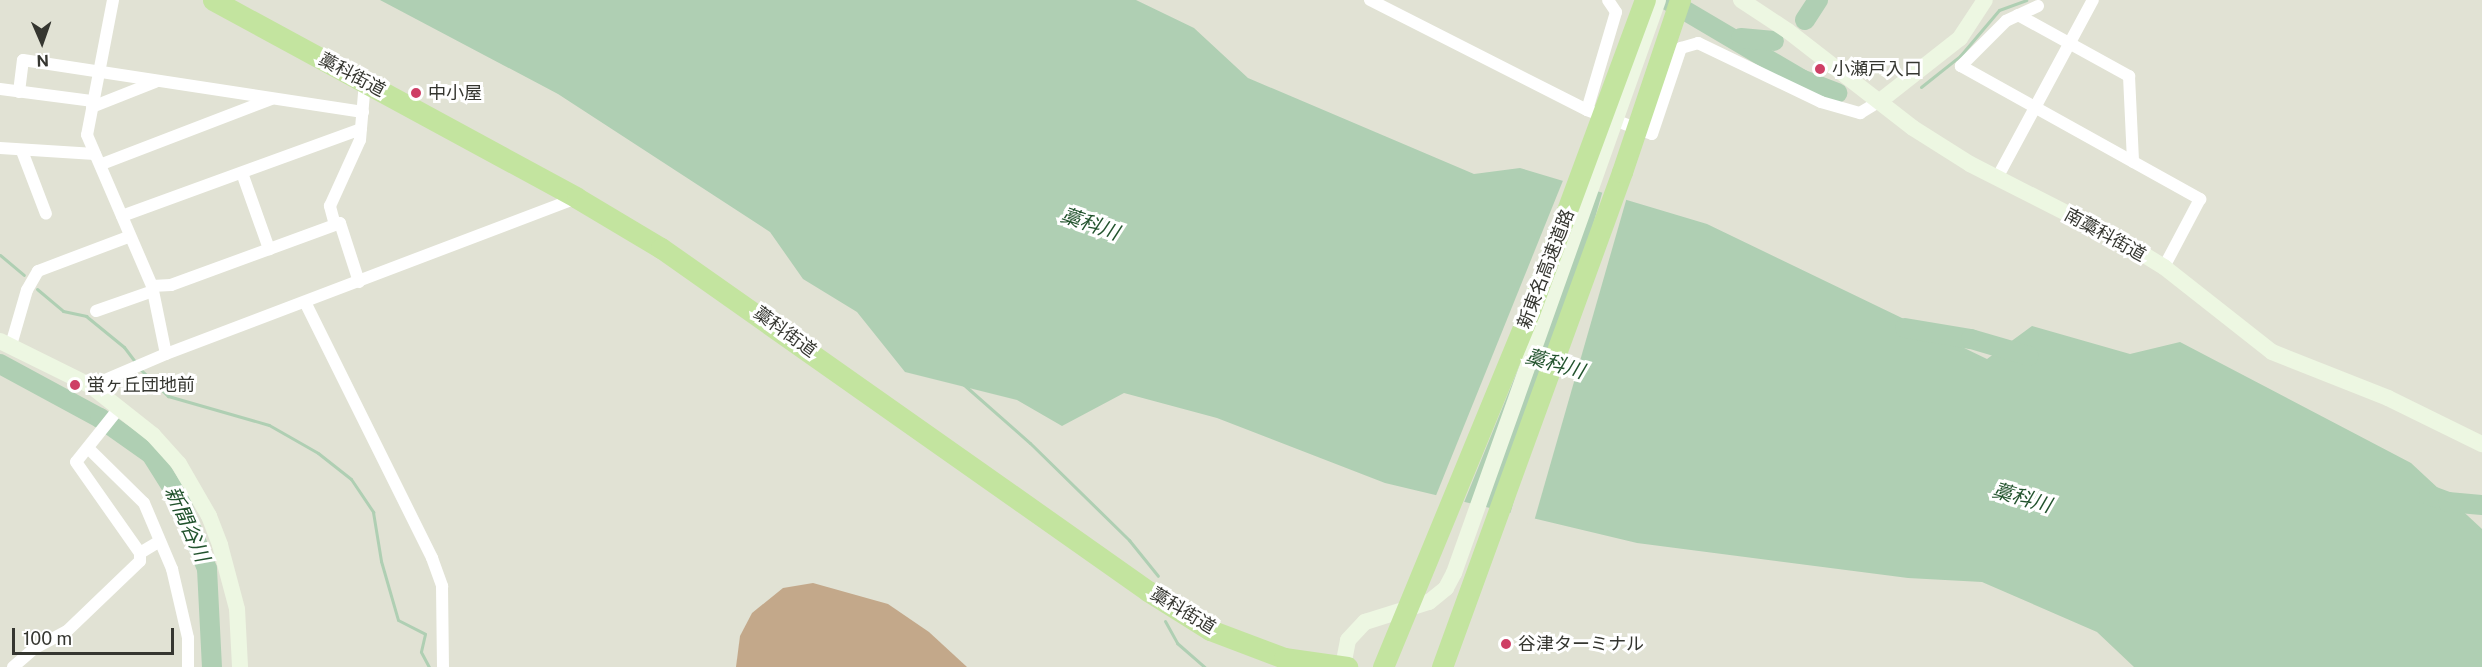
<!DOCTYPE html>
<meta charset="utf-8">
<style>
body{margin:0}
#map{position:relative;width:2482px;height:667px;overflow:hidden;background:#e1e2d4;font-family:"Public Sans","Noto Sans JP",sans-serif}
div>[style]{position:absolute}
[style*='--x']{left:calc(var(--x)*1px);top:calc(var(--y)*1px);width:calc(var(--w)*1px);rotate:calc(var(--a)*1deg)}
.forest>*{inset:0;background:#c3a88a}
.water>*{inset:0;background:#afcfb3}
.pier>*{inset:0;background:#e1e2d4;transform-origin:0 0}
.stream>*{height:3px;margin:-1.5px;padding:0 1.5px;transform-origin:1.5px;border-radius:1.5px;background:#afcfb3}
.river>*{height:20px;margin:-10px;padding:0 10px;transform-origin:10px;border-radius:10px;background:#afcfb3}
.street>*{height:12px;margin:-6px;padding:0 6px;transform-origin:6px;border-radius:6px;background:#fff}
.secondary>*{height:16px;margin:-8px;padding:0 8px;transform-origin:8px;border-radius:8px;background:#edf7e2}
.highway>*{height:21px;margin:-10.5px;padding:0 10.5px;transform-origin:10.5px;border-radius:10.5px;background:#c3e49f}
.dots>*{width:16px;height:16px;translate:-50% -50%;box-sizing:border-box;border:3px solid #fff;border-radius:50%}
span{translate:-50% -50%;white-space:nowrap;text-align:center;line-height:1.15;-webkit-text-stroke:6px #fff;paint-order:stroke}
.poi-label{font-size:18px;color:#353630}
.left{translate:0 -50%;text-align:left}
.street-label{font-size:18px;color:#353630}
.water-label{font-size:20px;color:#22532d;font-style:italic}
.north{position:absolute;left:12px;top:12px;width:60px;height:60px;-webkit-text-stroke:4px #fff;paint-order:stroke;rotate:178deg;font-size:16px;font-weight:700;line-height:24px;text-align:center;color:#353630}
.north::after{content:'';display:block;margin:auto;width:21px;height:27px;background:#353630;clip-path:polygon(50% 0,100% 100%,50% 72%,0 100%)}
.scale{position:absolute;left:12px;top:628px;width:162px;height:27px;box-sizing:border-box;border:3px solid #353630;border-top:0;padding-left:8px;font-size:18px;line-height:21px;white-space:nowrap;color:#353630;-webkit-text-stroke:4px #fff;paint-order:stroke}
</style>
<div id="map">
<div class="forest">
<div style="clip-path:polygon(813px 583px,888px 604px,929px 632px,967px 667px,736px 667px,740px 636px,752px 613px,783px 588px)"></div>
</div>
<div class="water">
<div style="clip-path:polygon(380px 0,1136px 0,1194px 28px,1248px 78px,1474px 174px,1520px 168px,1707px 224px,1987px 359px,2032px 326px,2130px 354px,2180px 342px,2411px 463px,2482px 529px,2482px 667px,2134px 667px,2097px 632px,1982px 582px,1908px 578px,1637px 543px,1385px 483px,1217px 418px,1124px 393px,1062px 426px,1017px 400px,905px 372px,857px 312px,803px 279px,770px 232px,558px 94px)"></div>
</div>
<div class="pier">
<div style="clip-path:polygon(1564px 178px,1591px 186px,1574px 231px,1463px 505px,1435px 498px)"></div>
<div style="left:1603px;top:190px;width:25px;height:341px;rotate:16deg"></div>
</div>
<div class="stream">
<div style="--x:1921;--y:87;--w:50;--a:-38.5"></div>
<div style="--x:1960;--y:56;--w:60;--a:-49.7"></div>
<div style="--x:1999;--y:10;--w:29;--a:-20"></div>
<div style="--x:0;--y:255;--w:31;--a:40"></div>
<div style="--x:37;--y:289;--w:34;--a:40"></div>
<div style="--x:63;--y:311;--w:24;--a:12"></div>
<div style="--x:86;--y:316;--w:49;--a:39.2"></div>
<div style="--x:124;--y:347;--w:21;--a:53"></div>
<div style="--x:140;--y:369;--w:39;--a:44"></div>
<div style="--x:168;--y:396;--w:105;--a:16"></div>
<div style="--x:269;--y:425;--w:56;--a:29.7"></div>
<div style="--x:318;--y:453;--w:42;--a:38.2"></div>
<div style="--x:351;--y:479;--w:40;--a:56"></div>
<div style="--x:373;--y:512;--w:50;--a:80.7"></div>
<div style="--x:381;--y:561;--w:61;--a:73.9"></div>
<div style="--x:398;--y:620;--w:30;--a:27"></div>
<div style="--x:425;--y:634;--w:18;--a:103"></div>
<div style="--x:421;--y:652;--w:17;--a:62"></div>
<div style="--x:963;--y:384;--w:89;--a:41.4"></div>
<div style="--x:1030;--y:443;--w:139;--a:44.4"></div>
<div style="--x:1129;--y:540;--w:46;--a:51.1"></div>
<div style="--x:1165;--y:621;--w:25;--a:61"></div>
<div style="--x:1177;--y:643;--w:37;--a:41"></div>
</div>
<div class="river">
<div style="--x:1667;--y:0;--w:156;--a:30.5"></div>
<div style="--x:1801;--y:79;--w:39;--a:21"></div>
<div style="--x:1805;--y:20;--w:24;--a:-57"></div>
<div style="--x:1741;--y:38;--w:33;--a:5"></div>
<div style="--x:1905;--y:328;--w:67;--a:9.5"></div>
<div style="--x:1971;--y:339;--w:60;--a:16.3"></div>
<div style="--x:0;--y:364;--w:114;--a:28.4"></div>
<div style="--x:100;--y:418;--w:62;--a:35.2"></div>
<div style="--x:151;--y:454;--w:54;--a:57.8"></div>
<div style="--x:180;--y:500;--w:74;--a:68.6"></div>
<div style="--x:207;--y:569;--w:98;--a:87.1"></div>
<div style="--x:2429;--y:495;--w:20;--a:20"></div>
<div style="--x:2448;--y:502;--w:34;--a:5"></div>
</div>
<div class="street">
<div style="--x:113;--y:0;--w:137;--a:100.9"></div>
<div style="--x:87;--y:135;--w:164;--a:66.7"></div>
<div style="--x:152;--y:286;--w:69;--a:78.4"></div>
<div style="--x:1370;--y:0;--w:243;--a:26.9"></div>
<div style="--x:1587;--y:110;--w:102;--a:-73.5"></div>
<div style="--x:1616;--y:12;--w:14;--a:-124"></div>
<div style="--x:2038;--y:6;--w:35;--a:155"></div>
<div style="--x:2006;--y:21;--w:64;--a:135"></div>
<div style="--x:1961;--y:66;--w:274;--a:29.1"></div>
<div style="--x:2200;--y:199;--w:77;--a:117.9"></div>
<div style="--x:2018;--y:15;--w:127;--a:28.8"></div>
<div style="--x:2129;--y:76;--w:86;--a:87.3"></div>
<div style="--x:0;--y:89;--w:94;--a:7.4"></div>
<div style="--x:19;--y:92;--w:32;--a:-83"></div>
<div style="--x:23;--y:60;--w:344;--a:8.7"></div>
<div style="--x:92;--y:107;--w:68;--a:-21.6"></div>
<div style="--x:1587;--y:110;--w:69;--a:20.3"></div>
<div style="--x:1652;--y:134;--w:91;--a:-71.4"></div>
<div style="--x:1681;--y:48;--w:18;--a:-16"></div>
<div style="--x:1698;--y:43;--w:136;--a:25.6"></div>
<div style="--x:1821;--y:102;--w:41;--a:15.8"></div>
<div style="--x:1860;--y:113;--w:23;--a:-31"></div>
<div style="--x:0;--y:148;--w:95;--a:3.6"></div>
<div style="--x:22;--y:151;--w:67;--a:69.1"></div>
<div style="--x:102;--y:164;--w:181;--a:-21"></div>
<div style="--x:242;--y:173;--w:81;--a:70.4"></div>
<div style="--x:1997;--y:178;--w:202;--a:-61.7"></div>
<div style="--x:122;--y:216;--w:254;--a:-20"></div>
<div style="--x:335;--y:225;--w:20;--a:-105"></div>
<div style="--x:330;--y:206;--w:72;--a:-65.6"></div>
<div style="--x:360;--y:140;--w:58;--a:-85.1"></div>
<div style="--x:152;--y:286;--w:19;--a:-3"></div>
<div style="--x:171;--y:285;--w:180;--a:-20.1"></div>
<div style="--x:340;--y:223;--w:62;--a:72.1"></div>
<div style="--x:305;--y:302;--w:286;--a:63.6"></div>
<div style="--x:432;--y:558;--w:30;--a:70"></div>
<div style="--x:442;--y:586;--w:81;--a:89.3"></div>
<div style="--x:96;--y:311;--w:60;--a:-19.3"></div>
<div style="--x:11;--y:345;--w:57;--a:-73.8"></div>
<div style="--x:27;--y:290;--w:22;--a:-60"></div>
<div style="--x:38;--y:271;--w:96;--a:-20.7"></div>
<div style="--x:91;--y:386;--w:82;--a:-23.1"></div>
<div style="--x:166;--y:354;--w:440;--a:-20.8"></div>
<div style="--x:120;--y:407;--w:70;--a:128.7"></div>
<div style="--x:76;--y:462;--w:111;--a:54.9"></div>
<div style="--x:89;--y:449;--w:77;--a:44.5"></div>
<div style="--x:144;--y:503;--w:72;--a:67"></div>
<div style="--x:172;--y:569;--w:71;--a:76.9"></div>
<div style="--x:188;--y:638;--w:29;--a:90"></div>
<div style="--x:13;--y:667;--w:29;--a:-41"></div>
<div style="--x:35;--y:648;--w:36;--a:-28"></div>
<div style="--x:67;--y:631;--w:101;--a:-43.8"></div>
<div style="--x:140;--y:561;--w:8;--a:-90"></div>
<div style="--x:140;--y:553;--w:23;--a:-31"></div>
</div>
<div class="secondary">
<div style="--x:1741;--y:0;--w:56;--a:33.4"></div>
<div style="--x:1788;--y:31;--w:158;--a:37.8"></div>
<div style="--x:1913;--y:128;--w:67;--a:32.3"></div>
<div style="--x:1970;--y:164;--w:174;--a:27"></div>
<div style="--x:2125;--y:243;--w:46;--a:31.6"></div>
<div style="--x:2164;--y:267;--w:137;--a:38.2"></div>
<div style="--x:2272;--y:352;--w:125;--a:21.6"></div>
<div style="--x:2388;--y:398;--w:105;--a:26.1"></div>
<div style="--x:1880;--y:101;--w:102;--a:-38.2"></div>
<div style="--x:1960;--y:38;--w:45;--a:-56.7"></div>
<div style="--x:0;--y:341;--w:102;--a:26.3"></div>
<div style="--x:91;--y:386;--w:79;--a:38.3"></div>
<div style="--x:153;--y:435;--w:39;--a:48"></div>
<div style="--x:179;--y:464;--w:60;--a:60"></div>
<div style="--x:209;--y:516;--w:31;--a:69"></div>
<div style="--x:220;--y:545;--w:66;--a:75.1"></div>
<div style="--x:237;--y:609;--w:58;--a:87"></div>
<div style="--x:1343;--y:666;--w:26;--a:-79"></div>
<div style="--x:1348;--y:640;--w:25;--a:-47"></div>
<div style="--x:1365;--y:622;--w:67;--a:-17.4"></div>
<div style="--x:1429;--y:602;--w:22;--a:-39"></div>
<div style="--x:1446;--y:588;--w:17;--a:-62"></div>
<div style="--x:1454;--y:573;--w:608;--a:-70.4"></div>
</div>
<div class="highway">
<div style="--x:213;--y:0;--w:414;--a:28.5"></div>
<div style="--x:577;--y:198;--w:98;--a:30.8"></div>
<div style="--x:661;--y:248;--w:596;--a:35.16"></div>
<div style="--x:1148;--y:591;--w:73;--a:32.2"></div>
<div style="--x:1210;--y:630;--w:79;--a:20.7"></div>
<div style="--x:1284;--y:658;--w:64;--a:8.1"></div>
<div style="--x:1383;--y:667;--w:383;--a:-67.6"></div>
<div style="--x:1529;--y:313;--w:334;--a:-69.7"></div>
<div style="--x:1442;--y:667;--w:527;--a:-70.02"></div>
<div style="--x:1622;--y:172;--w:182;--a:-71.4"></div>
</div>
<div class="dots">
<div style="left:1820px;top:69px;background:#ce3f65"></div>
<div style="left:416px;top:93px;background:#ce3f65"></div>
<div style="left:75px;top:385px;background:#ce3f65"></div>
<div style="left:1506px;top:644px;background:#ce3f65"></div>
</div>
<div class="poi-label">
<span class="left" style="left:1832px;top:69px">小瀬戸入口</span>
<span class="left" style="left:428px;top:93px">中小屋</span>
<span class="left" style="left:87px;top:385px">蛍ヶ丘団地前</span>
<span class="left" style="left:1518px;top:644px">谷津ターミナル</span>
</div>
<div class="street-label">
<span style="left:352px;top:75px;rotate:28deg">藁科街道</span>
<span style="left:2105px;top:235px;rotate:29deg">南藁科街道</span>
<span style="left:1546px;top:269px;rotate:-69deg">新東名高速道路</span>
<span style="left:785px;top:332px;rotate:36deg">藁科街道</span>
<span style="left:1183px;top:611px;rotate:31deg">藁科街道</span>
</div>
<div class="water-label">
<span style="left:1090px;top:224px;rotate:19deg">藁科川</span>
<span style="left:1555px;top:364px;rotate:16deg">藁科川</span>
<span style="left:2022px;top:498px;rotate:16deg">藁科川</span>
<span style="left:187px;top:524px;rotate:66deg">新間谷川</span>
</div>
<div class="north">N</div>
<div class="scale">100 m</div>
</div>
